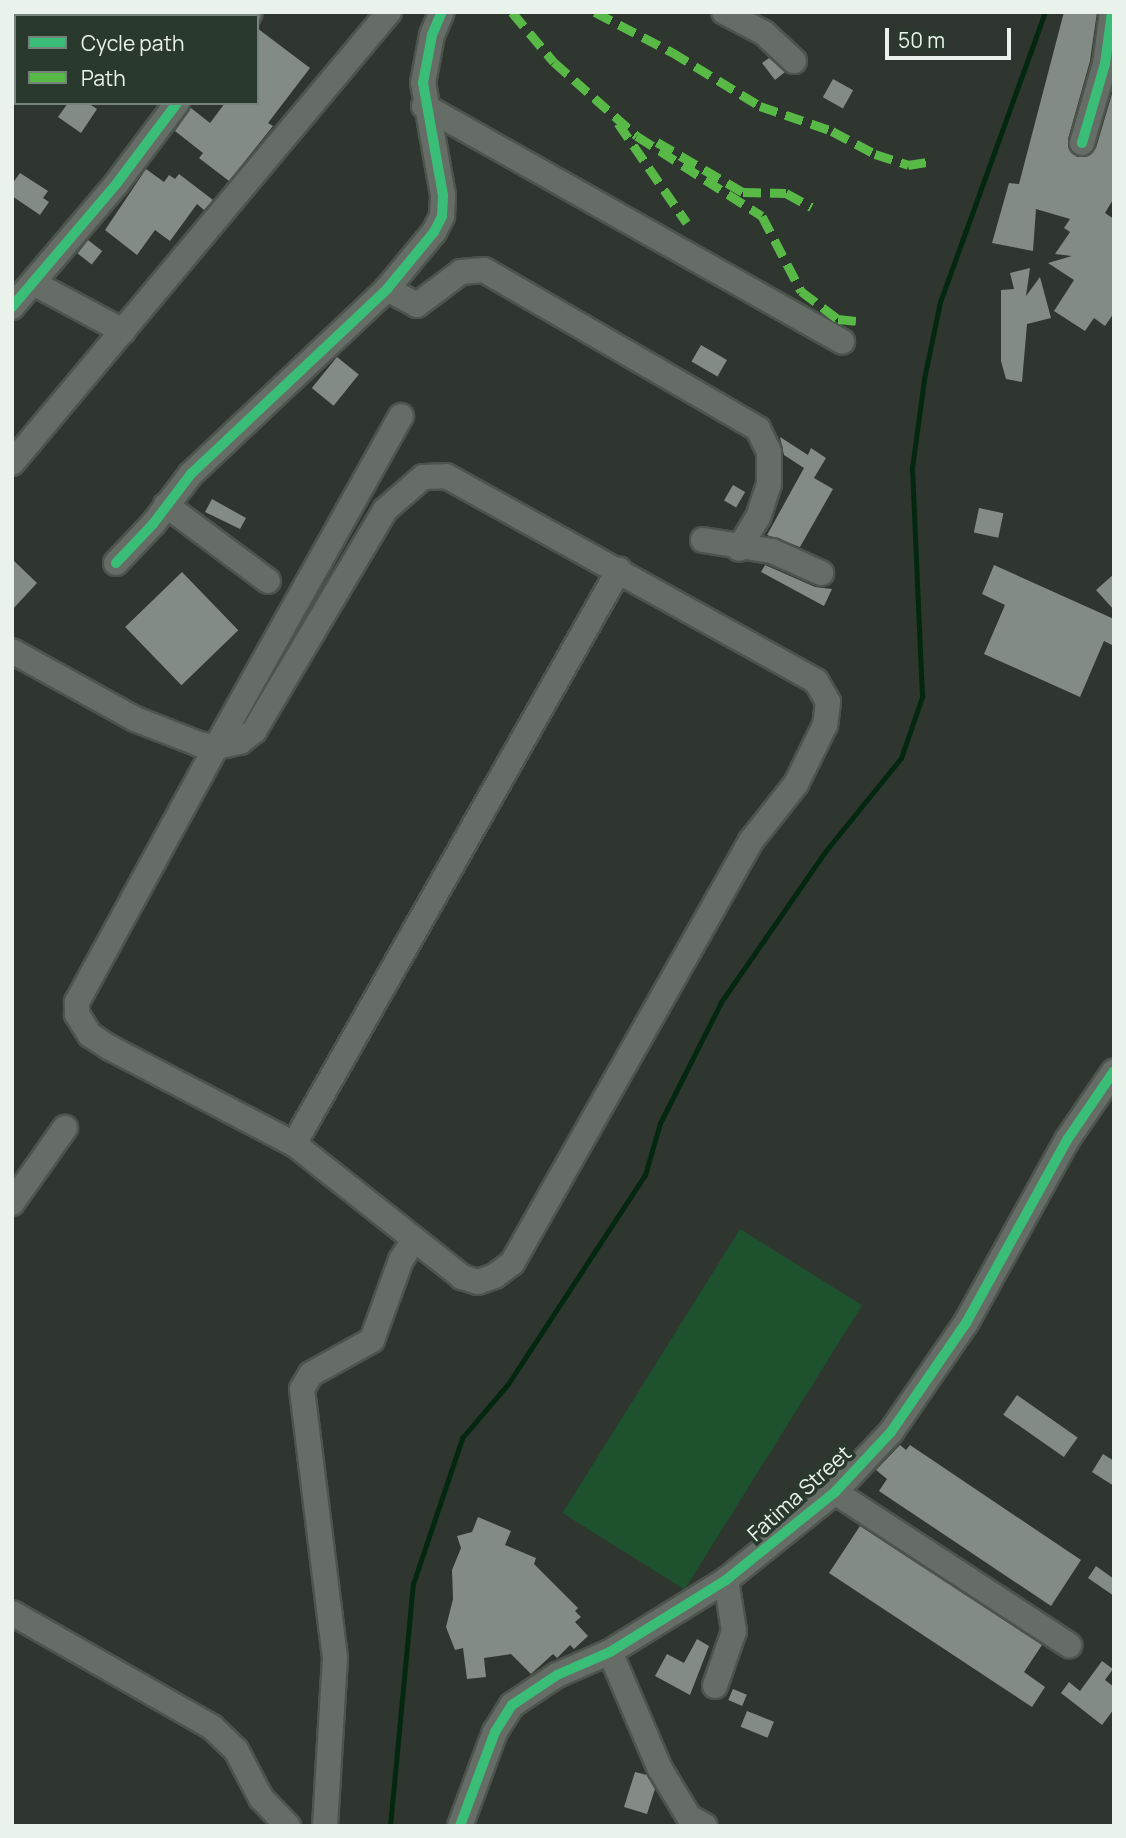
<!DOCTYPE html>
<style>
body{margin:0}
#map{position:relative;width:1126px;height:1838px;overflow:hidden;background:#2e362f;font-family:Manrope,sans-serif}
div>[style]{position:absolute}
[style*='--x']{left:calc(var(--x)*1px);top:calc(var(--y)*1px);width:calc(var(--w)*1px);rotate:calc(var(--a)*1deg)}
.green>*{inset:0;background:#1e512e;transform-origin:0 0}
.stream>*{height:5px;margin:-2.5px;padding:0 2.5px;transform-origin:2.5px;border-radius:2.5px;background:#042710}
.building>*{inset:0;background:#838b85;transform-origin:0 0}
.roads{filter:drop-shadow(2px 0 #4d544e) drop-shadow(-2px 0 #4d544e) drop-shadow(0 2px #4d544e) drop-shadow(0 -2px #4d544e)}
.minor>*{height:24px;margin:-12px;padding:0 12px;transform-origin:12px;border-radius:12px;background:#666d67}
.quiet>*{height:9px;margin-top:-4.5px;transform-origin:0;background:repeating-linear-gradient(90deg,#58b947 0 18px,transparent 0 27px)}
.cycleway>*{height:10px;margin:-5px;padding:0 5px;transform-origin:5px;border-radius:5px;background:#3abd76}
span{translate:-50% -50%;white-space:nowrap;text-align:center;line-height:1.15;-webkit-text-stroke:7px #2a392e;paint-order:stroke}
.street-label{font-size:21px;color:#e9f3eb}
.frame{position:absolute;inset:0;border:14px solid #e9f3eb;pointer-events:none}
.legend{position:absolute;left:14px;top:14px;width:245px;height:91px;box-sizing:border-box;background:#2a392e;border:2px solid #76837a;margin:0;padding:9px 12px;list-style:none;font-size:21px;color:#e9f3eb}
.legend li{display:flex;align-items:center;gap:14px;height:35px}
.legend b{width:35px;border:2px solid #76837a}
.scale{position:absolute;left:885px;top:28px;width:126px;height:32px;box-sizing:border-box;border:4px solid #e9f3eb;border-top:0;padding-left:9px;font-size:21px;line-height:24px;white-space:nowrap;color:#e9f3eb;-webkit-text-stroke:5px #2a392e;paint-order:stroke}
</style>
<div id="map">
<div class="green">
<div style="left:740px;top:1229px;width:144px;height:335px;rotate:32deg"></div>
</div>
<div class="stream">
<div style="--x:390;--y:1826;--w:243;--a:-84.6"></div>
<div style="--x:413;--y:1584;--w:154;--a:-71.4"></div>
<div style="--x:462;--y:1438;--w:71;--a:-49.6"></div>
<div style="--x:508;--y:1384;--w:250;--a:-56.8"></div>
<div style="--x:645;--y:1175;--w:54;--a:-73.9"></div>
<div style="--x:660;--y:1123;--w:136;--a:-63.2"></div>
<div style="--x:721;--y:1002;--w:181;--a:-55.3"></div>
<div style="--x:824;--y:853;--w:122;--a:-51"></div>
<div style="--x:901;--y:758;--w:65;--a:-71"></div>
<div style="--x:922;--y:697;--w:229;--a:-92.5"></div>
<div style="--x:912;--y:468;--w:90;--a:-82.3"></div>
<div style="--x:924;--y:379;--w:79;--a:-78.3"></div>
<div style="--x:940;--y:302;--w:308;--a:-70.1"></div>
</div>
<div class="building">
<div style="clip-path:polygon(1064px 12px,1097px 12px,1090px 61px,1068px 139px,1068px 147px,1077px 157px,1086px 157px,1096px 148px,1114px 87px,1114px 198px,1105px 213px,1114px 219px,1114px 313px,1105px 326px,1094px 318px,1085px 331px,1054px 311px,1074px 280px,1048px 263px,1072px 256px,1055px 254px,1070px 232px,1064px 228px,1070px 219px,1036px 209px,1033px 251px,992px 243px,1009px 183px,1019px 184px)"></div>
<div style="clip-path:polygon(257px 28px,310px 68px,268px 123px,273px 126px,229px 181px,199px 158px,203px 153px,175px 131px,191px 108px,210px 123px,225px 103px,257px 103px)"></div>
<div style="clip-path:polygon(769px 58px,785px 72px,775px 80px,762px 63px)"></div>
<div style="left:833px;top:79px;width:23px;height:21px;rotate:29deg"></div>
<div style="clip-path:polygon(68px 103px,88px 103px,97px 109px,81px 133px,58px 117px)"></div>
<div style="clip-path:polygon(146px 169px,164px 182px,169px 175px,175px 179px,179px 174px,213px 200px,204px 210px,197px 204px,170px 241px,155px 230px,137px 255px,105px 230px)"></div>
<div style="clip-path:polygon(20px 173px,48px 191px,43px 198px,49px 202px,40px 215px,12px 196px,12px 184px)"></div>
<div style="left:88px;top:240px;width:18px;height:17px;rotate:38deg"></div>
<div style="clip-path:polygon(1030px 268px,1026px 296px,1040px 277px,1051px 318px,1027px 324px,1022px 382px,1006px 379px,1001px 361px,1001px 290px,1014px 289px,1010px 273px)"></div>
<div style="left:701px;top:345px;width:30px;height:19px;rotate:30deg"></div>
<div style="left:337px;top:357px;width:28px;height:40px;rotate:39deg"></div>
<div style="clip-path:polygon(780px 437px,808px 455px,811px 448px,826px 458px,814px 478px,833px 489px,800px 547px,767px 535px,804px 468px,784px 455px)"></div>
<div style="left:733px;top:485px;width:14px;height:18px;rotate:30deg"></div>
<div style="clip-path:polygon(212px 499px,246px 518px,240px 529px,205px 512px)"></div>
<div style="left:979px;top:508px;width:25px;height:25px;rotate:12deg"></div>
<div style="clip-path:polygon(12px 559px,37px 583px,12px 610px)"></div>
<div style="clip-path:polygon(765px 565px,815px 587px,832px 589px,824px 606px,761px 572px)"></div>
<div style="clip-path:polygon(994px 565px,1114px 619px,1114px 646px,1104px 641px,1080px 697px,984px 654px,1005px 605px,982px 594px)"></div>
<div style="left:182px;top:572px;width:81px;height:79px;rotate:46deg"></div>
<div style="clip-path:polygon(1114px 574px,1114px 610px,1096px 590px)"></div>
<div style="left:1017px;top:1395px;width:74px;height:24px;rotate:35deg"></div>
<div style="clip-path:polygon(900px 1445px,906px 1450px,910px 1445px,1081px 1560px,1051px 1606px,879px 1491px,887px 1479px,876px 1470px)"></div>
<div style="clip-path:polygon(1103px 1454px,1114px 1461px,1114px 1486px,1092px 1472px)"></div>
<div style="clip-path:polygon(478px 1517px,511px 1531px,505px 1545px,536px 1558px,534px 1564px,578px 1608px,575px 1611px,581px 1617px,575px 1622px,588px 1636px,574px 1649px,570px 1645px,557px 1658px,553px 1654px,531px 1674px,511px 1654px,484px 1658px,486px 1677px,467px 1679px,463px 1648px,455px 1650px,446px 1627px,453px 1599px,452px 1570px,461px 1548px,457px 1536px,472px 1532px)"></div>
<div style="clip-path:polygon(860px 1526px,1042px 1645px,1024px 1672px,1045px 1687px,1032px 1707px,829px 1573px)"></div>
<div style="clip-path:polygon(1096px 1566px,1114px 1579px,1114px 1596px,1088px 1578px)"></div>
<div style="clip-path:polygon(697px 1639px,709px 1646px,690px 1695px,655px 1676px,667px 1654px,684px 1663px)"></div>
<div style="clip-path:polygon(1102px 1661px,1113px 1669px,1105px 1680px,1114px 1687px,1114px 1709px,1102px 1725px,1061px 1693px,1069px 1682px,1080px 1691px)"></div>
<div style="left:733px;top:1689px;width:15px;height:12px;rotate:23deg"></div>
<div style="left:747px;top:1711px;width:29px;height:17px;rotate:22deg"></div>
<div style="clip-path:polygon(635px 1772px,647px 1775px,655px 1789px,647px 1814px,624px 1807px)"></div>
</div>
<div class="roads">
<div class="minor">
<div style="--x:724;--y:12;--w:45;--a:27.7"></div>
<div style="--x:764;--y:33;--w:41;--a:43"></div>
<div style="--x:27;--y:16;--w:5;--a:-53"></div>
<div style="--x:248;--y:16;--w:4;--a:-63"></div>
<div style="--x:12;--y:33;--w:6;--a:-45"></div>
<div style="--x:424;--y:106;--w:480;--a:29.4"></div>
<div style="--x:1082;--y:143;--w:82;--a:-73.8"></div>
<div style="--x:1105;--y:64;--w:52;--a:-82.3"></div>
<div style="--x:35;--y:284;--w:100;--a:28.1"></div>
<div style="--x:387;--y:289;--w:34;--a:28"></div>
<div style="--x:417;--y:305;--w:55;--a:-36.9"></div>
<div style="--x:461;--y:272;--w:23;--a:-5"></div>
<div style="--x:484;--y:270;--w:317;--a:30.1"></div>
<div style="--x:758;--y:429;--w:25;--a:64"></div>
<div style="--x:769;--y:452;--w:32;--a:90"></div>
<div style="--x:769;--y:484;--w:35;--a:108"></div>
<div style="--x:758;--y:517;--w:37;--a:121"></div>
<div style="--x:12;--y:307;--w:162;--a:-49.7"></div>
<div style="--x:117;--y:183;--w:100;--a:-53.1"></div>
<div style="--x:12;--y:463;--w:588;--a:-50.11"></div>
<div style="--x:166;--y:505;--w:127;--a:36.7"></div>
<div style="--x:703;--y:540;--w:70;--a:9.1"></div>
<div style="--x:772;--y:551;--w:54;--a:24.2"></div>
<div style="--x:116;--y:563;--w:54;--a:-46.5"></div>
<div style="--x:153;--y:524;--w:63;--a:-52.8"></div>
<div style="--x:191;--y:474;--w:270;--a:-43.3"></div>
<div style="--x:387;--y:289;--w:74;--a:-50.5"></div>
<div style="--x:434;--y:232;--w:18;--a:-63"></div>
<div style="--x:442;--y:216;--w:21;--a:-87"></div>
<div style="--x:443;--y:195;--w:114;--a:-100.1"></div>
<div style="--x:423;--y:83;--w:49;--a:-79.4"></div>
<div style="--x:432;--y:35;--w:25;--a:-67"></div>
<div style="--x:12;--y:651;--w:141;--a:28.9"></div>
<div style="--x:135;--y:719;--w:69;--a:21.3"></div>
<div style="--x:199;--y:744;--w:17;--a:10"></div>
<div style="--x:216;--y:747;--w:25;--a:-12"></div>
<div style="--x:240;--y:742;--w:18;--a:-38"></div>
<div style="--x:254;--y:731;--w:257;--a:-59.3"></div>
<div style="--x:385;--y:510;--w:50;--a:-41"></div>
<div style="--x:423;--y:477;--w:23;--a:-2"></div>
<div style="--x:446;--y:476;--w:423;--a:29"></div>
<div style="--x:816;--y:681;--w:24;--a:60"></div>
<div style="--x:828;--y:702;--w:23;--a:97"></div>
<div style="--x:825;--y:725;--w:66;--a:116.2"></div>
<div style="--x:796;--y:784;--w:73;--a:128.3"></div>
<div style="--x:751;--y:841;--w:485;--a:119.5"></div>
<div style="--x:512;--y:1263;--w:21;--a:143"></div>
<div style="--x:495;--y:1276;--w:18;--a:161"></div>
<div style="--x:478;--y:1282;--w:17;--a:-163"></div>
<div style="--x:462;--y:1277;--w:214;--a:-141.6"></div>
<div style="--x:294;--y:1144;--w:208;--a:-152.4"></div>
<div style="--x:110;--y:1048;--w:24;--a:-147"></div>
<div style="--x:90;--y:1035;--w:25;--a:-122"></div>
<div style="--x:77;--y:1014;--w:12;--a:-90"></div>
<div style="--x:77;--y:1002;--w:290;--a:-61.4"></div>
<div style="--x:216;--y:747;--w:379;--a:-60.8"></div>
<div style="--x:294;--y:1144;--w:660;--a:-60.48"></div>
<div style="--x:12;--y:1203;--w:92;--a:-54.8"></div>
<div style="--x:835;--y:1492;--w:280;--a:33.2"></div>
<div style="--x:12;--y:1613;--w:230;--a:29.7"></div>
<div style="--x:212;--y:1727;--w:33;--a:44"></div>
<div style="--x:236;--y:1750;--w:54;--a:62.5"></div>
<div style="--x:261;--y:1798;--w:39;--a:46"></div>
<div style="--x:610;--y:1652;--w:127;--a:66.9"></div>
<div style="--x:660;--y:1769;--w:56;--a:58.9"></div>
<div style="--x:689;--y:1817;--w:18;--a:29"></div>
<div style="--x:715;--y:1686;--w:58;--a:-70.9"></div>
<div style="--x:734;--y:1631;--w:52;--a:-98.9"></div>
<div style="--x:325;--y:1826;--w:168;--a:-86.6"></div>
<div style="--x:335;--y:1658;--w:271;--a:-97"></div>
<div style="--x:302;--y:1389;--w:17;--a:-59"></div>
<div style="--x:311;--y:1374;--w:70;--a:-29.1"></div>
<div style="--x:372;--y:1340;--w:85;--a:-70.1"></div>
<div style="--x:401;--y:1260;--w:24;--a:-57"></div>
<div style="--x:460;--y:1826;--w:100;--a:-69.6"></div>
<div style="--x:495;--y:1732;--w:32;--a:-58"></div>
<div style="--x:512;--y:1705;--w:54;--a:-33.7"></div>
<div style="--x:557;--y:1675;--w:58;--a:-23.5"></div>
<div style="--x:610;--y:1652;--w:137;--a:-31.8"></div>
<div style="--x:726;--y:1580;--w:140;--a:-38.9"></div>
<div style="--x:835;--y:1492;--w:82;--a:-47"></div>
<div style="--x:891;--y:1432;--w:132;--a:-55.5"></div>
<div style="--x:966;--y:1323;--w:209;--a:-61.1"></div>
<div style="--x:1067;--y:1140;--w:83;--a:-55.7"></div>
</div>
</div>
<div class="quiet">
<div style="--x:512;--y:12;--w:65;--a:50"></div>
<div style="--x:554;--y:62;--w:111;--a:41.7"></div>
<div style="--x:637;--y:136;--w:148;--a:32.6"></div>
<div style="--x:762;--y:216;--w:85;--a:62.5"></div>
<div style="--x:801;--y:291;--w:46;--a:37.1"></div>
<div style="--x:838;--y:319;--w:18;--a:6"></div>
<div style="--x:595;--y:12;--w:87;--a:27.5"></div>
<div style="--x:672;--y:52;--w:103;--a:31.5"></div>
<div style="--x:760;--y:106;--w:76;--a:19.1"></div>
<div style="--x:832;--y:131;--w:49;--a:28.1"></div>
<div style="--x:875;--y:154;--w:35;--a:18"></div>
<div style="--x:908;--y:165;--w:20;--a:-9"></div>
<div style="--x:618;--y:123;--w:121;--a:55.4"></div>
<div style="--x:657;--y:142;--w:99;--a:30.2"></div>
<div style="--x:743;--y:192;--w:43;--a:1.3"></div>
<div style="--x:786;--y:193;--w:29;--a:29"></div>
</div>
<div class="cycleway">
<div style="--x:1082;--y:143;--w:82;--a:-73.8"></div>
<div style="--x:1105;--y:64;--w:52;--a:-82.3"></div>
<div style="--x:12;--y:307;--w:162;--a:-49.7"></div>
<div style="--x:117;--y:183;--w:100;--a:-53.1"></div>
<div style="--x:116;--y:563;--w:54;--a:-46.5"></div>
<div style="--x:153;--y:524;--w:63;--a:-52.8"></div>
<div style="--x:191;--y:474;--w:270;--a:-43.3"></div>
<div style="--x:387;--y:289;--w:74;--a:-50.5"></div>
<div style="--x:434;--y:232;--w:18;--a:-63"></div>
<div style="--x:442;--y:216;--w:21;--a:-87"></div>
<div style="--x:443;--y:195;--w:114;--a:-100.1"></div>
<div style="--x:423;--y:83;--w:49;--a:-79.4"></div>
<div style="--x:432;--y:35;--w:25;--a:-67"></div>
<div style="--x:460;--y:1826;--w:100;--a:-69.6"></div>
<div style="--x:495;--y:1732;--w:32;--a:-58"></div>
<div style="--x:512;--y:1705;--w:54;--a:-33.7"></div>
<div style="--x:557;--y:1675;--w:58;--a:-23.5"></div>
<div style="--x:610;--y:1652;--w:137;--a:-31.8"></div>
<div style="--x:726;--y:1580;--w:140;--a:-38.9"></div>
<div style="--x:835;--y:1492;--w:82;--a:-47"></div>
<div style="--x:891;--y:1432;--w:132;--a:-55.5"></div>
<div style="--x:966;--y:1323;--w:209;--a:-61.1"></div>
<div style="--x:1067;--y:1140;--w:83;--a:-55.7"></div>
</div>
<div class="street-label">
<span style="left:799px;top:1493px;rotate:-42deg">Fatima Street</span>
</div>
<div class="frame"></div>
<ul class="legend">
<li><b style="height:9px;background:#3abd76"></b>Cycle path</li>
<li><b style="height:9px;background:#58b947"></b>Path</li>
</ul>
<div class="scale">50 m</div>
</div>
